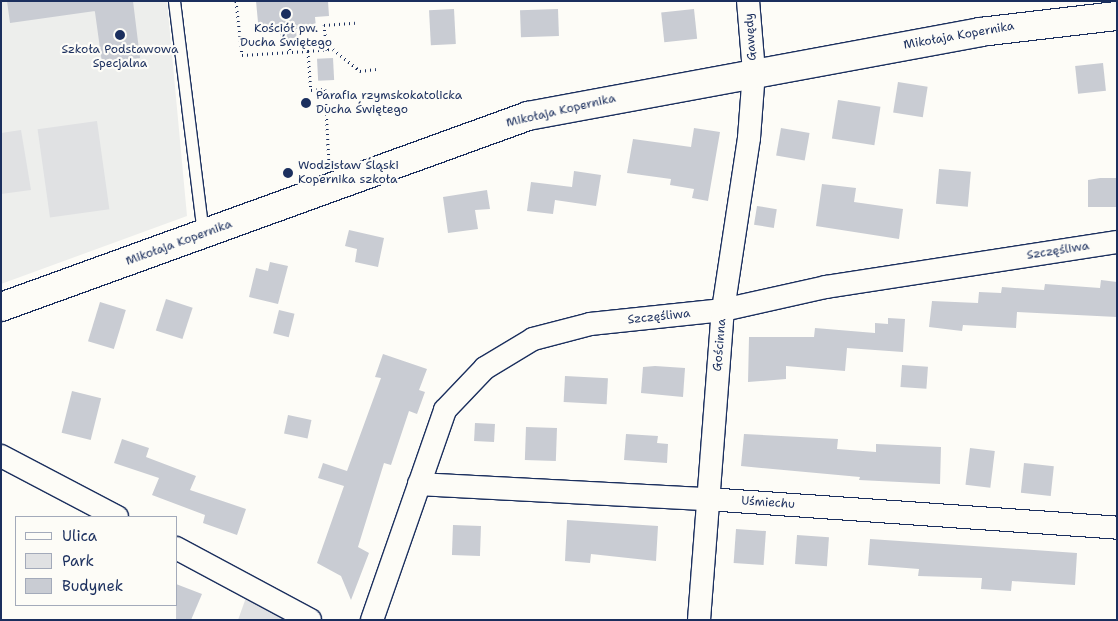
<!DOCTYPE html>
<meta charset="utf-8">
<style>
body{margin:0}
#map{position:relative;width:1118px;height:621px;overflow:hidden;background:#fdfcf7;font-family:"Shantell Sans",sans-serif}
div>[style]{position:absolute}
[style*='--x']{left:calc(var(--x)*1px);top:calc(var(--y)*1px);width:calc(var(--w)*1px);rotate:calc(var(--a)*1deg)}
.built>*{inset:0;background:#edeeec}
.green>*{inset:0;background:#e0e1e3;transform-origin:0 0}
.building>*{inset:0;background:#c9ccd3;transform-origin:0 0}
.path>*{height:3px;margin-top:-1.5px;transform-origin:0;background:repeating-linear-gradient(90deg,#1b2f5e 0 1px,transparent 0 5px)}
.roads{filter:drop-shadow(1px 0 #1b2f5e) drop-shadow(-1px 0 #1b2f5e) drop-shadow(0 1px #1b2f5e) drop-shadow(0 -1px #1b2f5e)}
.lane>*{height:11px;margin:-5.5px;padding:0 5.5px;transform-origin:5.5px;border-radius:5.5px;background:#fdfcf7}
.street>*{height:22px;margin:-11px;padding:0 11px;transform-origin:11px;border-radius:11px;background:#fdfcf7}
.secondary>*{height:28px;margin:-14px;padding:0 14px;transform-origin:14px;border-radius:14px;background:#fdfcf7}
.dots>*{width:14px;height:14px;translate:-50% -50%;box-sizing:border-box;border:2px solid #fdfcf7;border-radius:50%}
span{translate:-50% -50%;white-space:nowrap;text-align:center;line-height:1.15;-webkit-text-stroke:4.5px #fdfcf7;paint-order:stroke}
.poi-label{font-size:12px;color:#1b2f5e}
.left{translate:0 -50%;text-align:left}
.street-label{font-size:12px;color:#1b2f5e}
.frame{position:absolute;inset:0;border:2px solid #1b2f5e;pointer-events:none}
.legend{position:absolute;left:15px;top:516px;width:162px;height:90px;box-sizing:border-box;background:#fdfcf7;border:1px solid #a3aaba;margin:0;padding:6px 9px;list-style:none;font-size:15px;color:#1b2f5e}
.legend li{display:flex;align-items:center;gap:10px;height:25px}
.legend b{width:25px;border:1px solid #a3aaba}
</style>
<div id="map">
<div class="built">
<div style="clip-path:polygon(1px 1px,167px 1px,187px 216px,1px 284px)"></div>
</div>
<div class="green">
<div style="left:97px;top:121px;width:89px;height:60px;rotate:82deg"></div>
<div style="clip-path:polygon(21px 130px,31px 190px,1px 194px,1px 133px)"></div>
<div style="clip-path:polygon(248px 592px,290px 620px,238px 620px)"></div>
</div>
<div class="building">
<div style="clip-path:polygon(7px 1px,133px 1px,140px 58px,102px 63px,94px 5px,95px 11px,10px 23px)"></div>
<div style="clip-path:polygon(256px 1px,328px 1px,329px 16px,315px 17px,316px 27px,296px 29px,297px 43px,281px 45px,280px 31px,259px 33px)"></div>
<div style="left:454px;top:9px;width:35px;height:25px;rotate:87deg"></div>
<div style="left:558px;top:9px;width:27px;height:38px;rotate:88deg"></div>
<div style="left:694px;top:9px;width:30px;height:33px;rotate:84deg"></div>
<div style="left:333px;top:58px;width:22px;height:16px;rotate:87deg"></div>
<div style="left:1103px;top:63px;width:28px;height:28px;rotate:84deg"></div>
<div style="left:898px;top:82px;width:30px;height:31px;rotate:9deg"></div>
<div style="left:838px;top:100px;width:43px;height:39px;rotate:9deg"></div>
<div style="clip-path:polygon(694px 128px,720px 132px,708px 201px,692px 198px,694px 189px,670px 185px,671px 179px,627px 173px,633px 139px,691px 147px)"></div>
<div style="left:781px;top:128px;width:29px;height:28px;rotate:10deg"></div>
<div style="left:939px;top:169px;width:32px;height:35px;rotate:5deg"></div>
<div style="clip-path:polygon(574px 171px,601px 175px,596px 206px,555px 200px,553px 214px,527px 211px,531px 182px,572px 187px)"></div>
<div style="clip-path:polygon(1100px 178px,1117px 178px,1117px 207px,1088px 207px,1088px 180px)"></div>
<div style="clip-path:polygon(822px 184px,856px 188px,854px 202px,903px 209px,899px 239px,816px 226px)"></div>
<div style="clip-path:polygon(487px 190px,490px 209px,475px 210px,478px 229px,448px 233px,443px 197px)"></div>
<div style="left:757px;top:206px;width:20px;height:19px;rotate:9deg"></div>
<div style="clip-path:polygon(349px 230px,384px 238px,378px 267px,355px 262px,357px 249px,345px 246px)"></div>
<div style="clip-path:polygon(270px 262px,288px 266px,278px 304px,249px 297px,256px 268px,268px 271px)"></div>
<div style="clip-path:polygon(1101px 280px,1117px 282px,1117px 317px,1017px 312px,1016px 328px,963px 325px,962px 331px,929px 327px,932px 301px,978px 303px,979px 292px,1001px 293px,1002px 287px,1044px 290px,1045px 284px,1100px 288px)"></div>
<div style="left:166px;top:299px;width:28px;height:33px;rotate:18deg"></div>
<div style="left:100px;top:302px;width:27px;height:41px;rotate:17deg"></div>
<div style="left:279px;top:310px;width:16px;height:24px;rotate:14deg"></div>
<div style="clip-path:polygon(888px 318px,905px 319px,903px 352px,847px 348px,845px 371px,786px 366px,786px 379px,748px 382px,749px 337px,814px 337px,815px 328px,875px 333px,875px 323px,888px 324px)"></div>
<div style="clip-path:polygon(383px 354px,427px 369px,419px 390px,425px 392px,417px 414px,409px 411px,391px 465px,384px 463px,358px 547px,369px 553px,351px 600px,341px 576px,317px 563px,344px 486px,318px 478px,323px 463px,347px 471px,381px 378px,375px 377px)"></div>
<div style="left:902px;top:365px;width:26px;height:22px;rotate:4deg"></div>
<div style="clip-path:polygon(655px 366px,685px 368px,683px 397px,641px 393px,643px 367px)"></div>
<div style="left:565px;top:376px;width:43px;height:26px;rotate:3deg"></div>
<div style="left:72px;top:391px;width:30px;height:43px;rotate:14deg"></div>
<div style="left:288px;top:415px;width:24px;height:19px;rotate:12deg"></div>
<div style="left:475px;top:423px;width:20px;height:18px;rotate:3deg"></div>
<div style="left:526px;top:427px;width:31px;height:33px;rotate:2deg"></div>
<div style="clip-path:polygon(626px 434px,658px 436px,657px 443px,668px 444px,667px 463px,624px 460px)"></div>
<div style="clip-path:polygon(744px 434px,838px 439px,837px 449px,876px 452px,876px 444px,941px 447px,940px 484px,859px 480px,860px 477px,741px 466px)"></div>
<div style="clip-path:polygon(122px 439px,149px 448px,146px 457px,196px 476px,190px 490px,246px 509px,237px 535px,203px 523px,205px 515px,152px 495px,159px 478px,114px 463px)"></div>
<div style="left:970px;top:448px;width:25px;height:37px;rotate:7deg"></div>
<div style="left:1024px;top:463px;width:30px;height:30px;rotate:6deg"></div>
<div style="clip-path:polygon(567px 520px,658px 526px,656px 561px,591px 554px,590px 563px,565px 561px)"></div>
<div style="left:453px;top:525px;width:28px;height:30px;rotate:2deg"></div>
<div style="left:736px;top:529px;width:30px;height:34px;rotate:4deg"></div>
<div style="left:797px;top:535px;width:32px;height:29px;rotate:4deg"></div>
<div style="clip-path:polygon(870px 539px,1077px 553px,1075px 585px,1012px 581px,1011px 591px,981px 589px,982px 578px,918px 576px,919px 569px,868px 565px)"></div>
<div style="clip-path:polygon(176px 584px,202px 594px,191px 620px,176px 620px)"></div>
</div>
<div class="path">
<div style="--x:236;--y:1;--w:54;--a:83.7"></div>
<div style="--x:242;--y:55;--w:66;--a:-3.5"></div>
<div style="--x:308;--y:51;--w:39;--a:86"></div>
<div style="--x:311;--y:90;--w:14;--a:-4"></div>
<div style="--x:325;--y:89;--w:74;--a:86.9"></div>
<div style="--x:289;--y:44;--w:8;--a:83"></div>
<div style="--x:327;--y:50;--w:25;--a:-97"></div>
<div style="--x:324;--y:25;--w:31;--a:-4"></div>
<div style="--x:308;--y:51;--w:25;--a:-5"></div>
<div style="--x:333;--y:49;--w:35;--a:39"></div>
<div style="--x:360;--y:71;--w:16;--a:-7"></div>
</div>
<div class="roads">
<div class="lane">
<div style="--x:174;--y:1;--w:235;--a:82.9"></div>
</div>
<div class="street">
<div style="--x:1;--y:456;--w:131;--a:27.7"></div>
<div style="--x:419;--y:484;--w:288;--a:3"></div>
<div style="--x:707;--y:499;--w:411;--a:4"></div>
<div style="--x:176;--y:548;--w:152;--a:28.2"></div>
<div style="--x:372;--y:620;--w:222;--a:-70.8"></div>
<div style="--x:445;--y:410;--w:58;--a:-46.4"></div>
<div style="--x:485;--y:368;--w:56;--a:-31.1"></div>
<div style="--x:533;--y:339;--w:59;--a:-14.7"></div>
<div style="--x:590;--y:324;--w:134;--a:-6"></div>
<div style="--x:723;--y:310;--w:106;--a:-12.6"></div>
<div style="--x:826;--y:287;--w:294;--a:-8.8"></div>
<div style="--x:699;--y:620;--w:311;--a:-85.6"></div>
<div style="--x:723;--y:310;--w:174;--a:-81.4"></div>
<div style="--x:749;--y:138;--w:66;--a:-85.7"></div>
<div style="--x:754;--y:72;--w:71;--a:-94.8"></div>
</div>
<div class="secondary">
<div style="--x:1;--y:307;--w:561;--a:-19.92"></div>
<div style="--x:528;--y:116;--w:460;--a:-10.5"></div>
<div style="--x:980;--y:32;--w:138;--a:-6.7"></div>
</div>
</div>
<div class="dots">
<div style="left:286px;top:14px;background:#1b2f5e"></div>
<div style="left:120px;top:35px;background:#1b2f5e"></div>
<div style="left:306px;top:103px;background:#1b2f5e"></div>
<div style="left:288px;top:173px;background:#1b2f5e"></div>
</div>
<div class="poi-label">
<span style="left:286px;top:36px">Kościół pw.<br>Ducha Świętego</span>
<span style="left:120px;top:57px">Szkoła Podstawowa<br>Specjalna</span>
<span class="left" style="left:316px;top:103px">Parafia rzymskokatolicka<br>Ducha Świętego</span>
<span class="left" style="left:298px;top:173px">Wodzisław Śląski<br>Kopernika szkoła</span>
</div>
<div class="street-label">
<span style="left:959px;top:36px;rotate:-10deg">Mikołaja Kopernika</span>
<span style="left:751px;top:37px;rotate:-94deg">Gawędy</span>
<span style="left:561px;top:111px;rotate:-13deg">Mikołaja Kopernika</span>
<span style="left:179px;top:243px;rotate:-20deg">Mikołaja Kopernika</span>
<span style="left:1058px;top:251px;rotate:-9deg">Szczęśliwa</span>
<span style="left:659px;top:317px;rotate:-6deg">Szczęśliwa</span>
<span style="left:720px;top:345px;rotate:-85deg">Gościnna</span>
<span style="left:768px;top:503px;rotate:4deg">Uśmiechu</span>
</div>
<div class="frame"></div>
<ul class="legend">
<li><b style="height:6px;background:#fdfcf7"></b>Ulica</li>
<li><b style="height:14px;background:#e0e1e3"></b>Park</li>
<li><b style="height:14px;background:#c9ccd3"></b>Budynek</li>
</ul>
</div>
